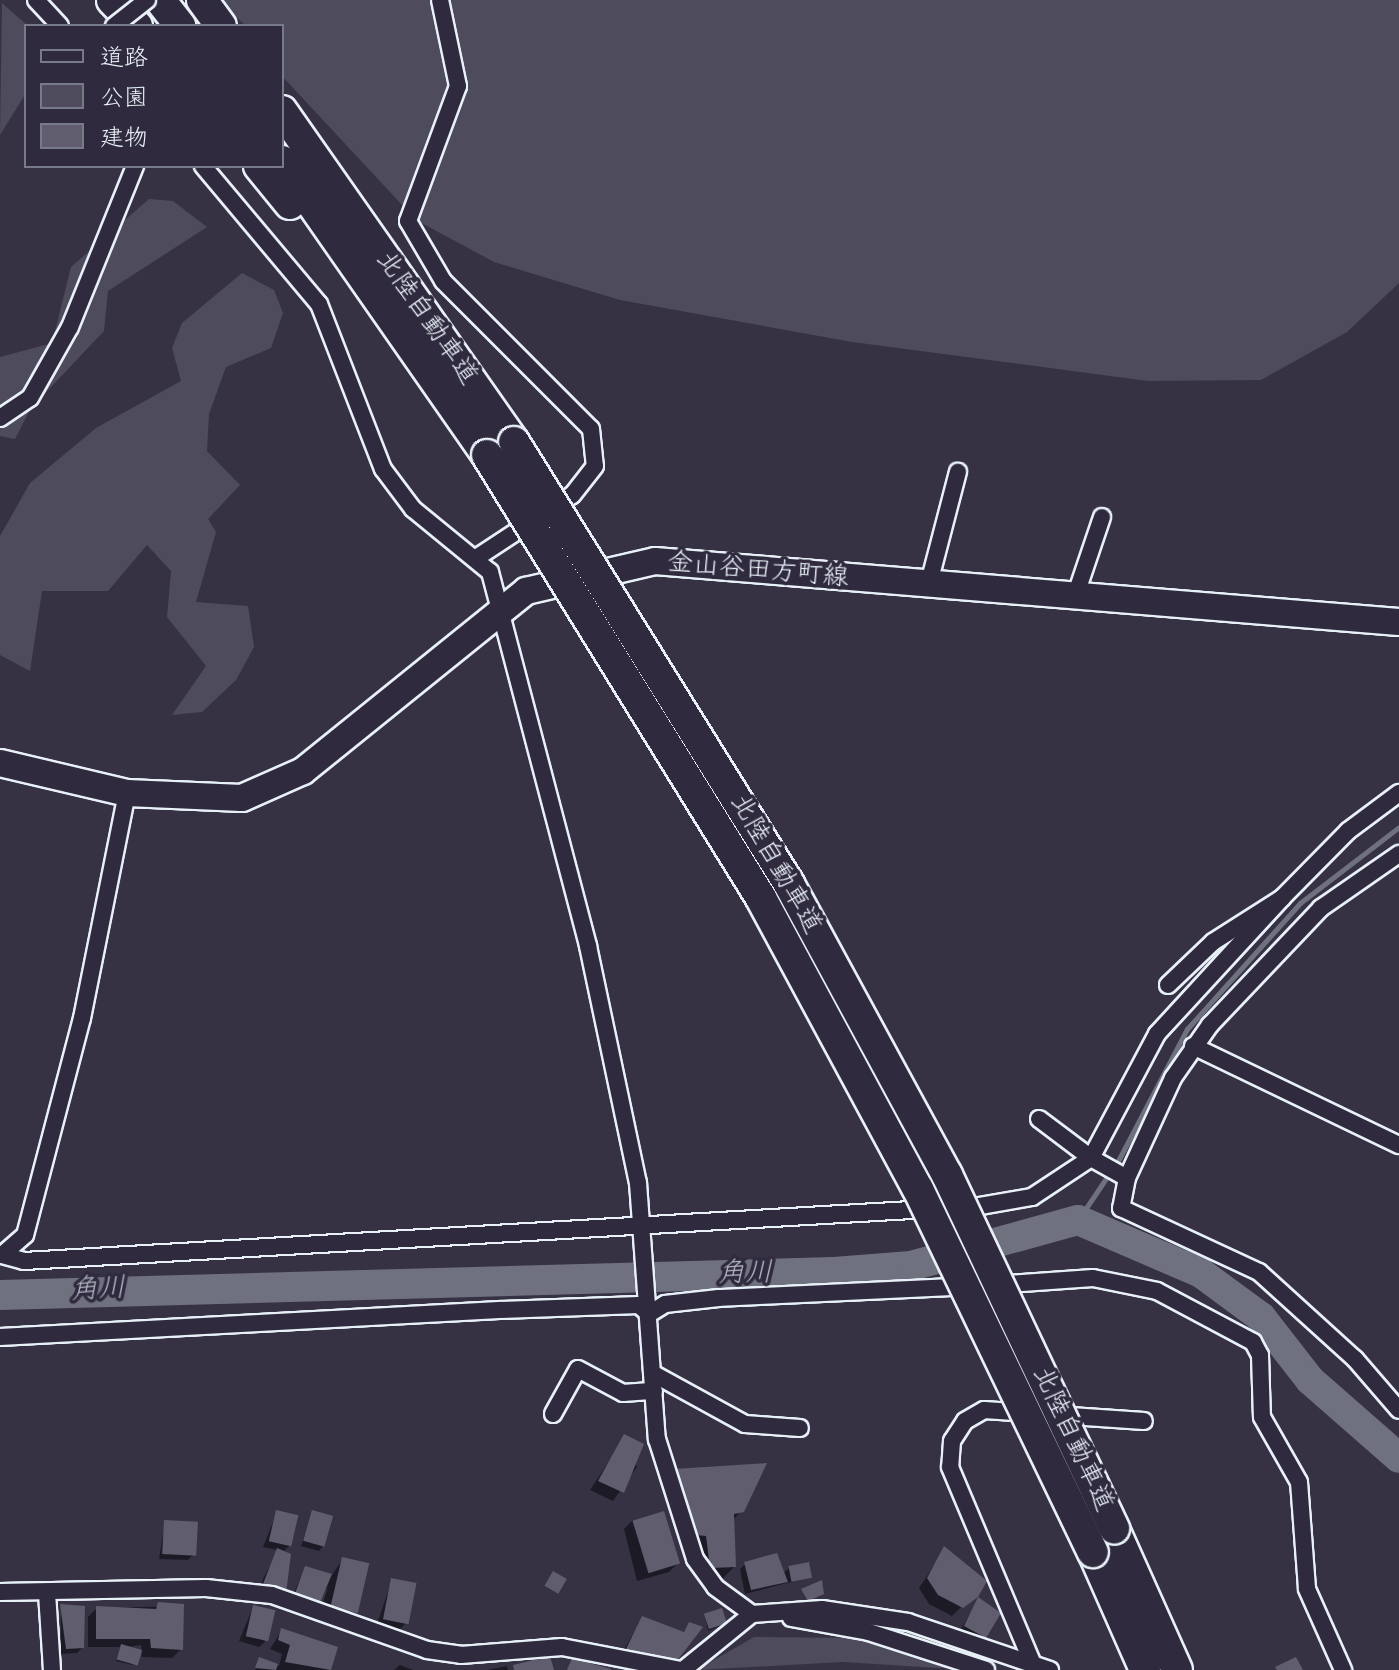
<!DOCTYPE html>
<meta charset="utf-8">
<style>
body{margin:0}
#map{position:relative;width:1399px;height:1670px;overflow:hidden;background:#363244;font-family:"Architects Daughter","Klee One",sans-serif}
div>[style]{position:absolute}
[style*='--x']{left:calc(var(--x)*1px);top:calc(var(--y)*1px);width:calc(var(--w)*1px);rotate:calc(var(--a)*1deg)}
.green>*{inset:0;background:#4d4b5c}
.shadow>*{inset:0;background:#0007}
.stream>*{height:5px;margin:-2.5px;padding:0 2.5px;transform-origin:2.5px;border-radius:2.5px;background:#70717f}
.river>*{height:30px;margin:-15px;padding:0 15px;transform-origin:15px;border-radius:15px;background:#70717f}
.building>*{inset:0;background:#605e6e;transform-origin:0 0}
.roads{filter:drop-shadow(2px 0 #e8f1f8) drop-shadow(-2px 0 #e8f1f8) drop-shadow(0 2px #e8f1f8) drop-shadow(0 -2px #e8f1f8)}
.minor>*{height:16px;margin:-8px;padding:0 8px;transform-origin:8px;border-radius:8px;background:#2f2a3d}
.primary>*{height:26px;margin:-13px;padding:0 13px;transform-origin:13px;border-radius:13px;background:#2f2a3d}
.motorway>*{height:30px;margin:-15px;padding:0 15px;transform-origin:15px;border-radius:15px;background:#2f2a3d}
.bridges{filter:drop-shadow(2px 0 #e8f1f8) drop-shadow(-2px 0 #e8f1f8) drop-shadow(0 2px #e8f1f8) drop-shadow(0 -2px #e8f1f8)}
.minor-bridge>*{height:16px;margin:-8px;padding:0 8px;transform-origin:8px;border-radius:8px;background:#2f2a3d}
.motorway-bridge>*{height:30px;margin:-15px;padding:0 15px;transform-origin:15px;border-radius:15px;background:#2f2a3d}
span{translate:-50% -50%;white-space:nowrap;text-align:center;line-height:1.15;-webkit-text-stroke:7px #2f2a3d;paint-order:stroke}
.street-label{font-size:26px;color:#e8f1f8}
.water-label{font-size:28px;color:#b2b7c2;font-style:italic}
.legend{position:absolute;left:24px;top:24px;width:260px;height:144px;box-sizing:border-box;background:#2f2a3d;border:2px solid #797a88;margin:0;padding:10px 14px;list-style:none;font-size:24px;color:#e8f1f8}
.legend li{display:flex;align-items:center;gap:16px;height:40px}
.legend b{width:40px;border:2px solid #797a88}
</style>
<div id="map">
<div class="green">
<div style="clip-path:polygon(217px 0,1399px 0,1399px 283px,1347px 332px,1261px 380px,1148px 381px,852px 342px,620px 300px,494px 262px,416px 220px,282px 76px,282px 26px,246px 26px)"></div>
<div style="clip-path:polygon(2px 3px,28px 26px,26px 93px,0 135px)"></div>
<div style="clip-path:polygon(149px 199px,173px 201px,207px 227px,108px 291px,104px 331px,31px 408px,15px 439px,0 436px,0 357px,52px 343px,71px 267px)"></div>
<div style="clip-path:polygon(242px 273px,274px 290px,283px 313px,271px 348px,226px 367px,209px 414px,207px 451px,240px 485px,208px 519px,216px 532px,196px 602px,248px 606px,254px 647px,236px 680px,202px 712px,172px 715px,206px 666px,167px 617px,171px 571px,147px 545px,108px 591px,42px 591px,30px 671px,0 655px,0 536px,30px 483px,96px 428px,181px 381px,172px 348px,182px 323px)"></div>
<div style="clip-path:polygon(754px 1637px,854px 1638px,971px 1670px,842px 1662px,697px 1670px)"></div>
</div>
<div class="shadow">
<div style="clip-path:polygon(625px 1437px,637px 1467px,613px 1501px,590px 1490px)"></div>
<div style="clip-path:polygon(675px 1471px,742px 1510px,733px 1520px,734px 1567px,722px 1579px,698px 1579px)"></div>
<div style="clip-path:polygon(277px 1512px,289px 1546px,282px 1553px,284px 1592px,258px 1589px,278px 1550px,263px 1547px)"></div>
<div style="clip-path:polygon(312px 1513px,324px 1545px,319px 1551px,301px 1546px)"></div>
<div style="clip-path:polygon(633px 1520px,678px 1563px,669px 1572px,637px 1581px,624px 1529px)"></div>
<div style="clip-path:polygon(165px 1522px,194px 1554px,188px 1560px,159px 1559px)"></div>
<div style="clip-path:polygon(945px 1549px,961px 1607px,952px 1616px,929px 1604px,919px 1588px)"></div>
<div style="clip-path:polygon(343px 1559px,340px 1623px,319px 1615px,328px 1587px,313px 1608px,290px 1601px,305px 1568px,331px 1576px)"></div>
<div style="clip-path:polygon(745px 1564px,783px 1574px,789px 1568px,810px 1577px,745px 1594px,740px 1569px)"></div>
<div style="clip-path:polygon(392px 1580px,406px 1623px,400px 1629px,377px 1624px)"></div>
<div style="clip-path:polygon(979px 1600px,984px 1637px,979px 1642px,959px 1632px)"></div>
<div style="clip-path:polygon(61px 1606px,82px 1648px,77px 1653px,61px 1654px)"></div>
<div style="clip-path:polygon(182px 1606px,181px 1649px,172px 1658px,142px 1657px,141px 1645px,128px 1647px,133px 1665px,116px 1661px,120px 1647px,88px 1647px,88px 1617px,97px 1608px)"></div>
<div style="clip-path:polygon(253px 1607px,265px 1642px,259px 1647px,239px 1641px)"></div>
<div style="clip-path:polygon(705px 1616px,722px 1625px,708px 1631px)"></div>
<div style="clip-path:polygon(642px 1619px,682px 1633px,690px 1625px,665px 1670px,619px 1658px)"></div>
<div style="clip-path:polygon(282px 1630px,335px 1648px,329px 1670px,255px 1670px,260px 1660px,279px 1666px,282px 1654px,270px 1649px)"></div>
<div style="clip-path:polygon(400px 1665px,413px 1670px,394px 1670px)"></div>
<div style="clip-path:polygon(507px 1666px,508px 1670px,487px 1670px)"></div>
</div>
<div class="stream">
<div style="--x:1078;--y:1220;--w:73;--a:-56.1"></div>
<div style="--x:1119;--y:1159;--w:147;--a:-62.4"></div>
<div style="--x:1187;--y:1029;--w:169;--a:-48.1"></div>
<div style="--x:1300;--y:903;--w:125;--a:-37.5"></div>
</div>
<div class="river">
<div style="--x:0;--y:1295;--w:834;--a:-1.58"></div>
<div style="--x:834;--y:1272;--w:77;--a:-4.5"></div>
<div style="--x:911;--y:1266;--w:173;--a:-15.4"></div>
<div style="--x:1078;--y:1220;--w:134;--a:23.3"></div>
<div style="--x:1201;--y:1273;--w:74;--a:36.3"></div>
<div style="--x:1261;--y:1317;--w:80;--a:52.1"></div>
<div style="--x:1310;--y:1380;--w:118;--a:41.2"></div>
</div>
<div class="building">
<div style="clip-path:polygon(624px 1434px,644px 1444px,624px 1493px,598px 1481px)"></div>
<div style="clip-path:polygon(767px 1463px,744px 1512px,734px 1514px,736px 1567px,710px 1568px,706px 1536px,696px 1535px,674px 1469px)"></div>
<div style="left:276px;top:1510px;width:23px;height:32px;rotate:13deg"></div>
<div style="left:312px;top:1510px;width:22px;height:32px;rotate:16deg"></div>
<div style="left:664px;top:1511px;width:55px;height:33px;rotate:73deg"></div>
<div style="left:164px;top:1520px;width:34px;height:34px;rotate:3deg"></div>
<div style="clip-path:polygon(944px 1546px,987px 1581px,978px 1597px,1001px 1613px,986px 1638px,964px 1626px,978px 1597px,963px 1608px,938px 1595px,927px 1578px)"></div>
<div style="clip-path:polygon(277px 1548px,291px 1554px,286px 1593px,263px 1584px)"></div>
<div style="clip-path:polygon(777px 1553px,788px 1582px,751px 1590px,744px 1562px)"></div>
<div style="left:342px;top:1557px;width:28px;height:51px;rotate:13deg"></div>
<div style="left:809px;top:1562px;width:16px;height:21px;rotate:79deg"></div>
<div style="clip-path:polygon(305px 1566px,332px 1574px,320px 1603px,294px 1596px)"></div>
<div style="left:553px;top:1571px;width:16px;height:17px;rotate:30deg"></div>
<div style="left:391px;top:1578px;width:26px;height:42px;rotate:11deg"></div>
<div style="clip-path:polygon(822px 1580px,824px 1594px,808px 1601px,801px 1589px)"></div>
<div style="clip-path:polygon(158px 1602px,184px 1604px,183px 1650px,151px 1648px,150px 1639px,96px 1639px,96px 1606px,156px 1609px)"></div>
<div style="clip-path:polygon(60px 1604px,85px 1606px,84px 1648px,66px 1649px)"></div>
<div style="left:253px;top:1605px;width:23px;height:32px;rotate:13deg"></div>
<div style="left:722px;top:1608px;width:16px;height:19px;rotate:72deg"></div>
<div style="clip-path:polygon(642px 1616px,684px 1632px,689px 1622px,703px 1627px,676px 1662px,652px 1658px,626px 1649px)"></div>
<div style="clip-path:polygon(281px 1628px,338px 1647px,331px 1670px,285px 1662px,290px 1645px,278px 1640px)"></div>
<div style="left:121px;top:1644px;width:22px;height:16px;rotate:16deg"></div>
<div style="clip-path:polygon(550px 1656px,554px 1670px,514px 1670px,513px 1665px)"></div>
<div style="clip-path:polygon(259px 1657px,278px 1664px,276px 1670px,255px 1668px)"></div>
<div style="clip-path:polygon(1296px 1657px,1303px 1670px,1277px 1670px,1275px 1667px)"></div>
<div style="clip-path:polygon(572px 1658px,611px 1669px,611px 1670px,567px 1670px)"></div>
</div>
<div class="roads">
<div class="minor">
<div style="--x:36;--y:0;--w:35;--a:47"></div>
<div style="--x:440;--y:0;--w:88;--a:78.2"></div>
<div style="--x:458;--y:86;--w:144;--a:110.3"></div>
<div style="--x:408;--y:221;--w:69;--a:59.7"></div>
<div style="--x:443;--y:281;--w:209;--a:45"></div>
<div style="--x:591;--y:429;--w:37;--a:84"></div>
<div style="--x:595;--y:466;--w:37;--a:128"></div>
<div style="--x:572;--y:495;--w:111;--a:146.7"></div>
<div style="--x:203;--y:166;--w:180;--a:50"></div>
<div style="--x:319;--y:304;--w:177;--a:68.8"></div>
<div style="--x:383;--y:469;--w:50;--a:53.1"></div>
<div style="--x:413;--y:509;--w:99;--a:39.3"></div>
<div style="--x:490;--y:572;--w:387;--a:75.3"></div>
<div style="--x:588;--y:946;--w:242;--a:78.1"></div>
<div style="--x:638;--y:1183;--w:257;--a:85.8"></div>
<div style="--x:657;--y:1439;--w:126;--a:72.4"></div>
<div style="--x:695;--y:1559;--w:34;--a:54"></div>
<div style="--x:715;--y:1587;--w:46;--a:36.1"></div>
<div style="--x:752;--y:1614;--w:70;--a:-4.1"></div>
<div style="--x:822;--y:1609;--w:87;--a:8.6"></div>
<div style="--x:908;--y:1622;--w:150;--a:18.7"></div>
<div style="--x:0;--y:418;--w:36;--a:-34"></div>
<div style="--x:30;--y:398;--w:81;--a:-60.6"></div>
<div style="--x:70;--y:327;--w:174;--a:-68"></div>
<div style="--x:929;--y:583;--w:115;--a:-75.4"></div>
<div style="--x:1077;--y:591;--w:78;--a:-71.3"></div>
<div style="--x:127;--y:793;--w:229;--a:101.3"></div>
<div style="--x:82;--y:1018;--w:224;--a:104.7"></div>
<div style="--x:25;--y:1235;--w:30;--a:139"></div>
<div style="--x:2;--y:1255;--w:23;--a:15"></div>
<div style="--x:24;--y:1261;--w:958;--a:-3.29"></div>
<div style="--x:980;--y:1206;--w:53;--a:-9.8"></div>
<div style="--x:1032;--y:1197;--w:71;--a:-33.5"></div>
<div style="--x:1091;--y:1158;--w:65;--a:-143.1"></div>
<div style="--x:1282;--y:898;--w:94;--a:-45.4"></div>
<div style="--x:1348;--y:831;--w:64;--a:-36.7"></div>
<div style="--x:1168;--y:985;--w:62;--a:-43.7"></div>
<div style="--x:1213;--y:942;--w:82;--a:-32.5"></div>
<div style="--x:1282;--y:898;--w:185;--a:132.6"></div>
<div style="--x:1157;--y:1034;--w:140;--a:118"></div>
<div style="--x:1091;--y:1158;--w:41;--a:29.1"></div>
<div style="--x:1127;--y:1178;--w:31;--a:101"></div>
<div style="--x:1121;--y:1208;--w:152;--a:24.9"></div>
<div style="--x:1259;--y:1272;--w:130;--a:42.2"></div>
<div style="--x:1355;--y:1359;--w:67;--a:49.2"></div>
<div style="--x:1193;--y:1046;--w:229;--a:25.7"></div>
<div style="--x:1127;--y:1178;--w:110;--a:-65.3"></div>
<div style="--x:1173;--y:1078;--w:65;--a:-55.1"></div>
<div style="--x:1210;--y:1025;--w:161;--a:-46.5"></div>
<div style="--x:1321;--y:908;--w:95;--a:-34.7"></div>
<div style="--x:994;--y:1285;--w:99;--a:-4"></div>
<div style="--x:1093;--y:1278;--w:65;--a:11.5"></div>
<div style="--x:1157;--y:1291;--w:109;--a:28"></div>
<div style="--x:1253;--y:1342;--w:15;--a:62"></div>
<div style="--x:1260;--y:1355;--w:62;--a:88.2"></div>
<div style="--x:1262;--y:1417;--w:75;--a:60.4"></div>
<div style="--x:1299;--y:1482;--w:107;--a:85.7"></div>
<div style="--x:1307;--y:1589;--w:89;--a:66"></div>
<div style="--x:0;--y:1337;--w:500;--a:-3.1"></div>
<div style="--x:499;--y:1310;--w:140;--a:-2"></div>
<div style="--x:639;--y:1305;--w:13;--a:42"></div>
<div style="--x:649;--y:1314;--w:19;--a:-32"></div>
<div style="--x:665;--y:1304;--w:54;--a:-6.3"></div>
<div style="--x:719;--y:1298;--w:252;--a:-2.7"></div>
<div style="--x:652;--y:1373;--w:106;--a:28.7"></div>
<div style="--x:745;--y:1424;--w:55;--a:4.2"></div>
<div style="--x:1029;--y:1413;--w:45;--a:-176.2"></div>
<div style="--x:984;--y:1410;--w:22;--a:150"></div>
<div style="--x:965;--y:1421;--w:24;--a:123"></div>
<div style="--x:952;--y:1441;--w:26;--a:94"></div>
<div style="--x:950;--y:1467;--w:214;--a:67.2"></div>
<div style="--x:553;--y:1414;--w:51;--a:-60.9"></div>
<div style="--x:578;--y:1369;--w:51;--a:28.1"></div>
<div style="--x:623;--y:1393;--w:31;--a:-4"></div>
<div style="--x:1056;--y:1415;--w:88;--a:3.9"></div>
<div style="--x:0;--y:1592;--w:206;--a:-1.1"></div>
<div style="--x:206;--y:1588;--w:66;--a:6.1"></div>
<div style="--x:272;--y:1595;--w:164;--a:19.5"></div>
<div style="--x:427;--y:1650;--w:34;--a:8"></div>
<div style="--x:461;--y:1655;--w:101;--a:-4.5"></div>
<div style="--x:562;--y:1647;--w:120;--a:11"></div>
<div style="--x:47;--y:1593;--w:77;--a:86.3"></div>
<div style="--x:791;--y:1618;--w:79;--a:10.2"></div>
<div style="--x:869;--y:1632;--w:123;--a:18"></div>
<div style="--x:683;--y:1670;--w:89;--a:-39.1"></div>
</div>
<div class="primary">
<div style="--x:0;--y:763;--w:130;--a:13.3"></div>
<div style="--x:127;--y:793;--w:115;--a:2.5"></div>
<div style="--x:242;--y:798;--w:67;--a:-23.9"></div>
<div style="--x:303;--y:771;--w:287;--a:-38.9"></div>
<div style="--x:526;--y:591;--w:132;--a:-13.1"></div>
<div style="--x:655;--y:561;--w:746;--a:4.69"></div>
</div>
<div class="motorway">
<div style="--x:112;--y:0;--w:36;--a:46"></div>
<div style="--x:160;--y:0;--w:33;--a:52"></div>
<div style="--x:202;--y:0;--w:32;--a:54"></div>
<div style="--x:282;--y:111;--w:404;--a:55"></div>
<div style="--x:282;--y:161;--w:358;--a:55.1"></div>
<div style="--x:259;--y:166;--w:49;--a:50.8"></div>
<div style="--x:1114;--y:1529;--w:154;--a:65.9"></div>
<div style="--x:1093;--y:1552;--w:129;--a:66.2"></div>
</div>
</div>
<div class="bridges">
<div class="minor-bridge">
<div style="--x:114;--y:26;--w:42;--a:-38.2"></div>
</div>
<div class="motorway-bridge">
<div style="--x:514;--y:442;--w:521;--a:58.11"></div>
<div style="--x:789;--y:884;--w:331;--a:61.5"></div>
<div style="--x:947;--y:1175;--w:391;--a:64.7"></div>
<div style="--x:487;--y:455;--w:521;--a:58.26"></div>
<div style="--x:761;--y:898;--w:331;--a:61.7"></div>
<div style="--x:918;--y:1189;--w:403;--a:64.3"></div>
</div>
</div>
<div class="street-label">
<span style="left:427px;top:318px;rotate:55deg">北陸自動車道</span>
<span style="left:758px;top:570px;rotate:5deg">金山谷田方町線</span>
<span style="left:776px;top:864px;rotate:60deg">北陸自動車道</span>
<span style="left:1073px;top:1439px;rotate:65deg">北陸自動車道</span>
</div>
<div class="water-label">
<span style="left:745px;top:1273px;rotate:-1deg">角川</span>
<span style="left:98px;top:1289px;rotate:-3deg">角川</span>
</div>
<ul class="legend">
<li><b style="height:10px;background:#2f2a3d"></b>道路</li>
<li><b style="height:22px;background:#4d4b5c"></b>公園</li>
<li><b style="height:22px;background:#605e6e"></b>建物</li>
</ul>
</div>
